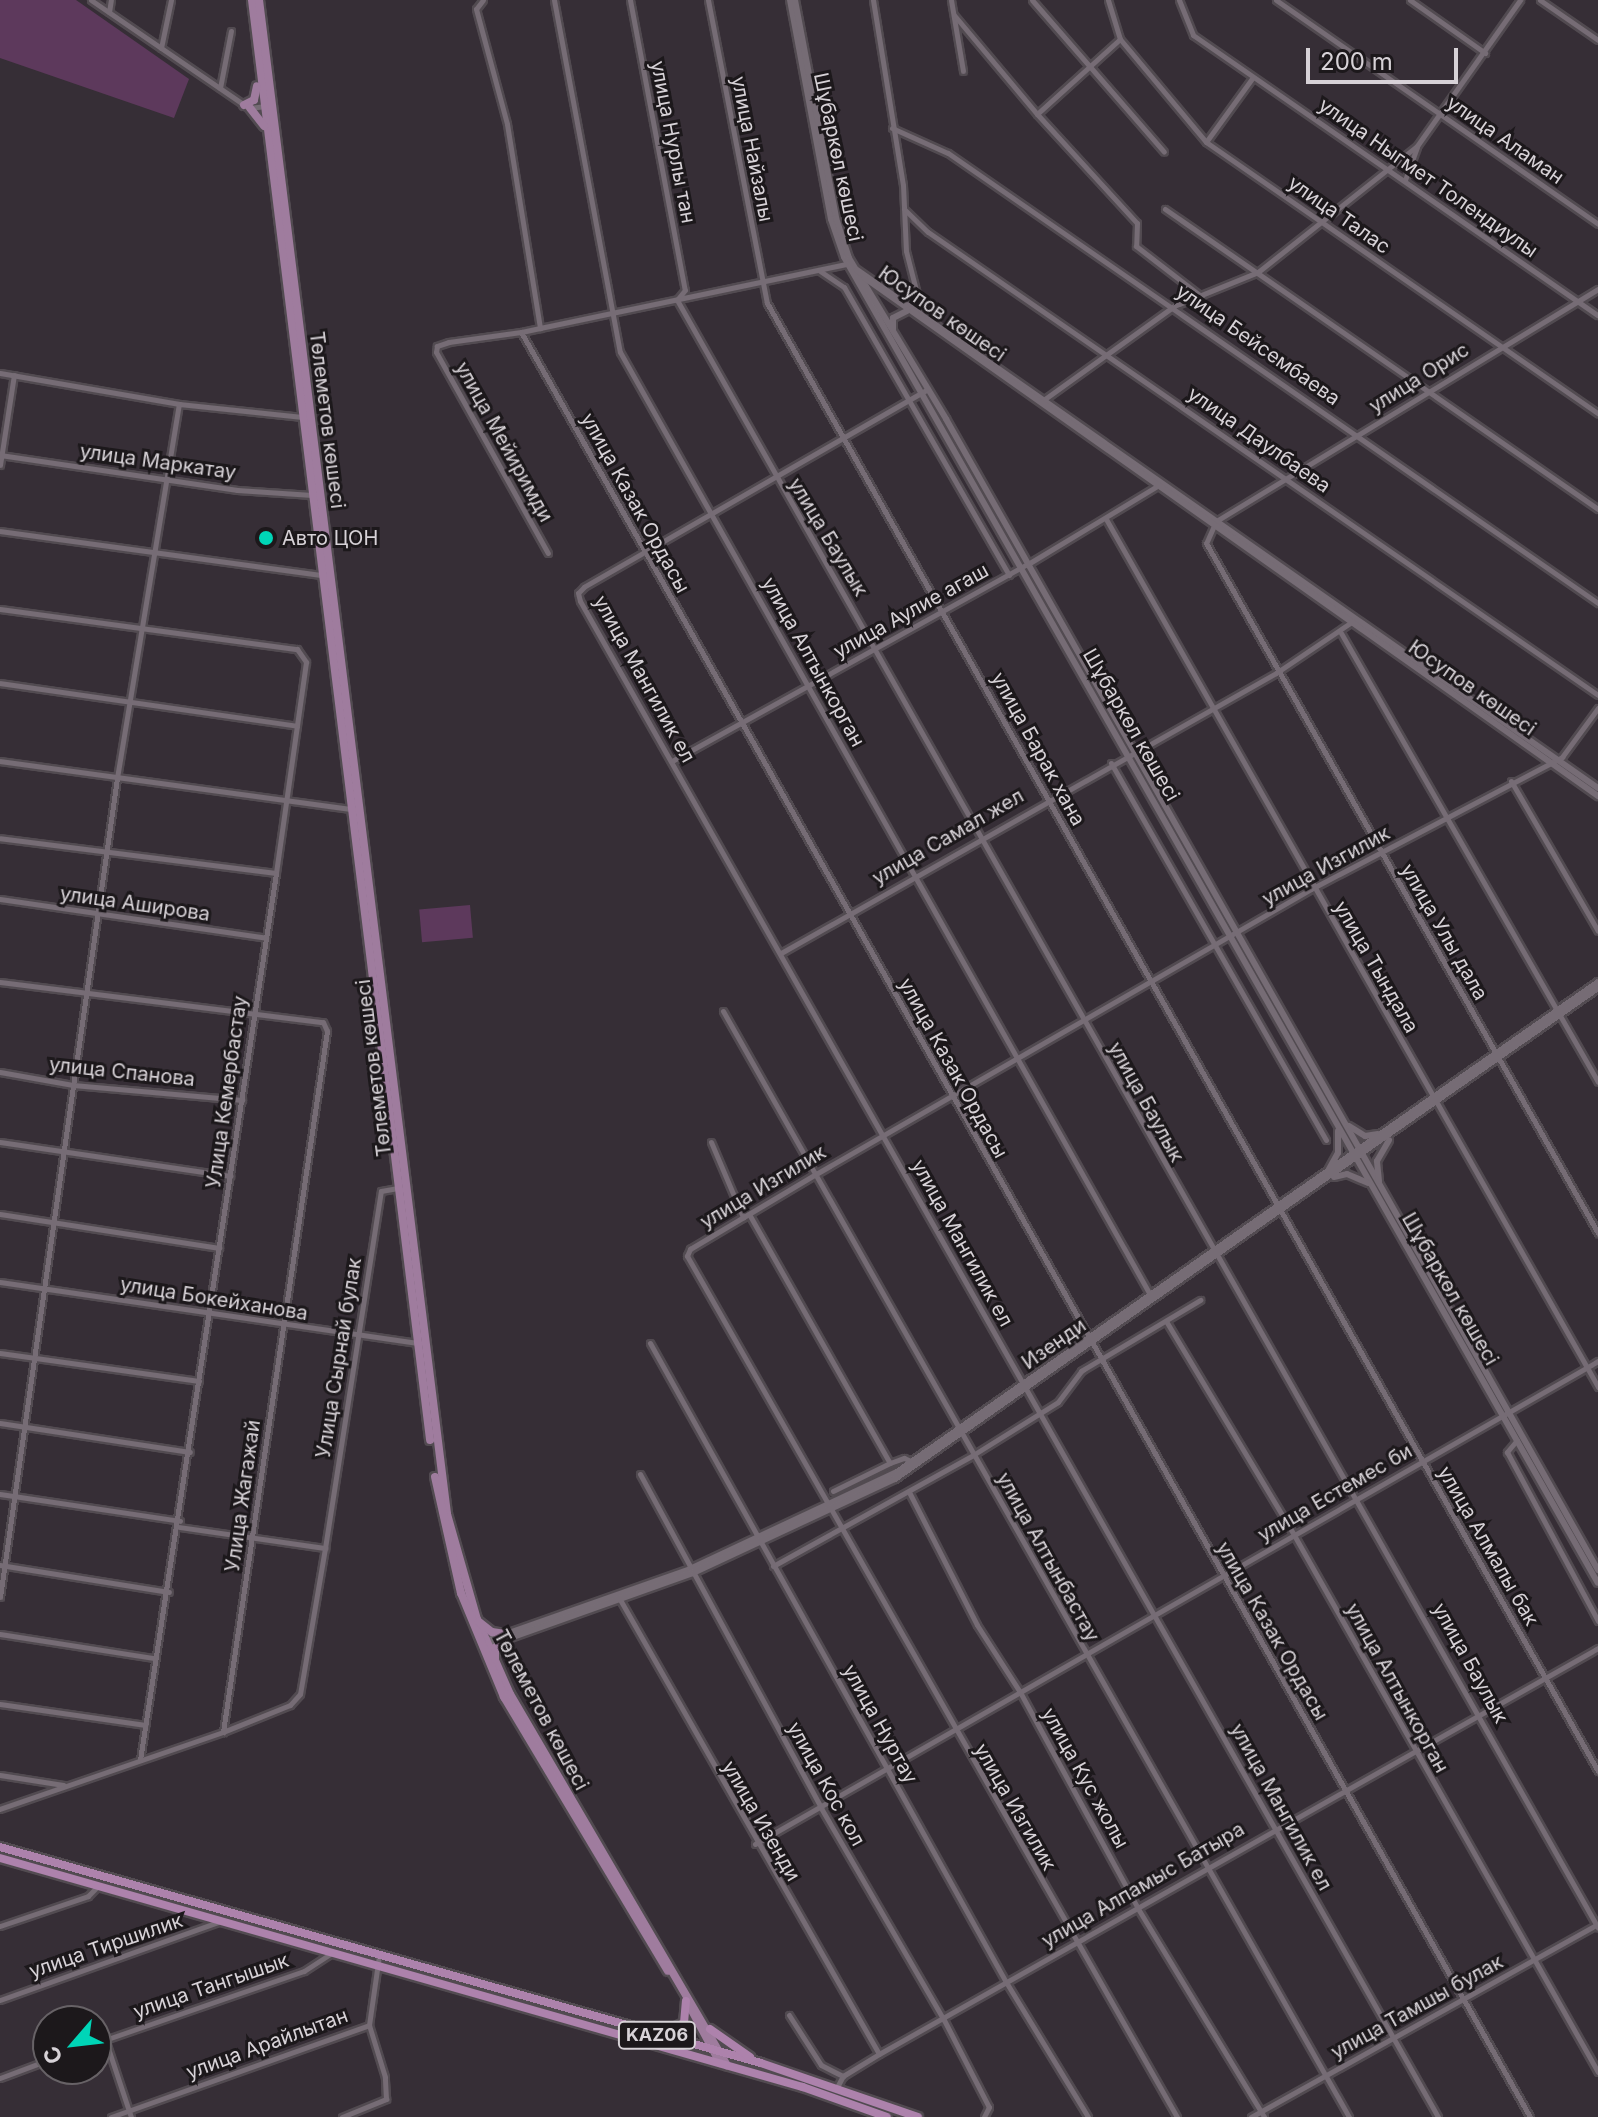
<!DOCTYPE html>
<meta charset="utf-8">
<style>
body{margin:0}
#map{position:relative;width:1598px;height:2117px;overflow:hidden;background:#362e36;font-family:Inter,sans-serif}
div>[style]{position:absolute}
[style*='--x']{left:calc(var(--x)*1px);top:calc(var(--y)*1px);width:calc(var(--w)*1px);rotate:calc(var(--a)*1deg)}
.green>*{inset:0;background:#5d395c;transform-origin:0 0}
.roads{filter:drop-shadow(2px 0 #524b51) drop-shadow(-2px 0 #524b51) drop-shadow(0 2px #524b51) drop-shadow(0 -2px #524b51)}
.minor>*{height:5px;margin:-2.5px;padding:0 2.5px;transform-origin:2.5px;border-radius:2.5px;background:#766c75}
.tertiary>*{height:6px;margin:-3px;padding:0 3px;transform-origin:3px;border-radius:3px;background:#766c75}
.primary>*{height:8px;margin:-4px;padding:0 4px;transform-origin:4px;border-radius:4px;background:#9f7c9e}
.trunk>*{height:8px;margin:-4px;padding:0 4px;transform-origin:4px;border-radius:4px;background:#ad82ac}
.dots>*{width:22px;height:22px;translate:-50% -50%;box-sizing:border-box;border:4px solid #1c181b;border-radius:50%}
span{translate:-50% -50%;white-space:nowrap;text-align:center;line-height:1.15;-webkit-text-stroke:6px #1c181b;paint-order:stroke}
.shield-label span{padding:2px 6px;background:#1c181b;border:2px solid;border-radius:6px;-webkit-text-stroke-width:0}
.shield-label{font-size:18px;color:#d7d2d7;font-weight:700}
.street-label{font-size:20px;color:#d7d2d7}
.poi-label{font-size:20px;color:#d7d2d7}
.left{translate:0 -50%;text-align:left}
.north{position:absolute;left:32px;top:2005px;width:80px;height:80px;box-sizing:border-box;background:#1c181b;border:2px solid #676266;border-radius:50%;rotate:242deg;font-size:22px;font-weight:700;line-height:32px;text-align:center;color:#d7d2d7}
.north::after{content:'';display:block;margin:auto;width:28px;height:36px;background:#00d5b7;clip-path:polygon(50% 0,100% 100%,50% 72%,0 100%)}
.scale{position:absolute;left:1306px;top:48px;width:152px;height:36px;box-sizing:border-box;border:4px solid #d7d2d7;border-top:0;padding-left:10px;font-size:24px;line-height:28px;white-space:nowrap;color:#d7d2d7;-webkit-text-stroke:6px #1c181b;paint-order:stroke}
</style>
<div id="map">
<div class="green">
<div style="clip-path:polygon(0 0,76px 0,189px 79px,174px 118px,0 58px)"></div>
<div style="left:470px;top:905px;width:33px;height:51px;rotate:85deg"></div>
</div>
<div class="roads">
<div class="minor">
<div style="--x:91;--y:0;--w:191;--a:34.4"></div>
<div style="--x:249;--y:108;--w:17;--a:-7"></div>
<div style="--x:483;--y:0;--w:11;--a:128"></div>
<div style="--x:476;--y:9;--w:119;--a:74.9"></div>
<div style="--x:507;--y:124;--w:207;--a:80.8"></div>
<div style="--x:540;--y:328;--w:19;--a:168"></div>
<div style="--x:521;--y:332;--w:2050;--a:60.52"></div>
<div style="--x:554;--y:0;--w:358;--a:79.4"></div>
<div style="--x:620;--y:352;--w:1085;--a:60.65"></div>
<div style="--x:630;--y:0;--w:295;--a:79.3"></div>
<div style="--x:685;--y:290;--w:13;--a:129"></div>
<div style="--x:677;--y:300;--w:1870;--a:60.5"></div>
<div style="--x:708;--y:0;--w:309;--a:79"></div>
<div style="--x:767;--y:303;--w:1687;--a:60.49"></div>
<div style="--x:873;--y:0;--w:187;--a:80.8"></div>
<div style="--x:903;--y:185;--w:66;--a:87.4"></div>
<div style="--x:906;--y:251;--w:65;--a:75.7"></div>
<div style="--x:951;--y:0;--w:72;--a:80.4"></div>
<div style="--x:1032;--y:0;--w:201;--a:49"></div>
<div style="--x:1108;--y:0;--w:41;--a:72.9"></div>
<div style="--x:1120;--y:39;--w:134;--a:50.1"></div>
<div style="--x:1206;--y:142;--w:477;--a:34.7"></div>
<div style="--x:1179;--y:0;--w:38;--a:68"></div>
<div style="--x:1193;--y:35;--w:492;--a:34.7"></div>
<div style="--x:1276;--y:0;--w:392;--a:34.8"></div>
<div style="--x:1410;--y:0;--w:92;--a:35.2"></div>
<div style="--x:1540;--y:0;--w:70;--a:34.6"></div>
<div style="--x:109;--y:12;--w:12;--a:-81"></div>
<div style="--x:954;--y:15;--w:129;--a:50"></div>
<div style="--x:1120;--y:39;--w:112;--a:137.9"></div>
<div style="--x:1037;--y:114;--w:148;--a:47.5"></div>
<div style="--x:1137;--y:223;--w:23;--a:92"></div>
<div style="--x:1136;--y:246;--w:83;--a:37.7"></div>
<div style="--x:161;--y:48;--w:49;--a:-78.2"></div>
<div style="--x:220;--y:88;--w:58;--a:-79.1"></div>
<div style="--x:892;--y:128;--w:61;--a:24.1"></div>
<div style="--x:948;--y:153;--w:791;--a:34.7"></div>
<div style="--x:1206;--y:142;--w:80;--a:-54.1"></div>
<div style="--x:1405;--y:180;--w:35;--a:-70"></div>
<div style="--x:904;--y:209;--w:33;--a:44"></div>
<div style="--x:928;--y:232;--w:814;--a:34.65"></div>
<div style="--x:1165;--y:209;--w:527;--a:34.72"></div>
<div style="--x:820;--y:271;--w:29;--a:34"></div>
<div style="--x:844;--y:287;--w:332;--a:60.2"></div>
<div style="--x:1598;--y:289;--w:447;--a:148.7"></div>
<div style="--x:1216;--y:521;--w:24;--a:114"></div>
<div style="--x:1206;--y:543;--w:794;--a:60.4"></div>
<div style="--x:540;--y:328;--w:314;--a:-11.8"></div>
<div style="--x:521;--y:332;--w:73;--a:172.1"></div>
<div style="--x:449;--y:342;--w:13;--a:162"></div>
<div style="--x:437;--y:346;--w:6;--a:99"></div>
<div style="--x:436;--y:352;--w:230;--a:60.9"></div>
<div style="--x:0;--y:373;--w:182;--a:9.8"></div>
<div style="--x:179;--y:404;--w:124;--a:6"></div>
<div style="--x:928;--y:389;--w:397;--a:150.1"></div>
<div style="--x:584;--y:587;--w:8;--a:135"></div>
<div style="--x:578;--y:593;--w:8;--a:76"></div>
<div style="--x:580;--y:601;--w:1742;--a:60.49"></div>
<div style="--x:1042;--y:401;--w:163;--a:-35.7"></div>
<div style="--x:1174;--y:306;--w:91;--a:-22"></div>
<div style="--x:1258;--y:272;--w:203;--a:-38.4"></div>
<div style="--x:1417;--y:146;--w:179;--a:-54.8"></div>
<div style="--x:0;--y:455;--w:240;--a:8.4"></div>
<div style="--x:237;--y:490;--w:75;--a:3.8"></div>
<div style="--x:0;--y:465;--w:91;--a:-81.2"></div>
<div style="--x:1106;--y:519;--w:998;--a:60.45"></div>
<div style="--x:0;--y:531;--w:325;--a:7.8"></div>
<div style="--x:0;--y:609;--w:300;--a:7.7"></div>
<div style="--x:297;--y:649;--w:16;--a:55"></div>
<div style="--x:306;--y:662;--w:213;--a:98.1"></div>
<div style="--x:276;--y:873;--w:278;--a:-172.8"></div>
<div style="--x:1341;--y:633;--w:517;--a:60.21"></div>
<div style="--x:0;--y:683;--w:300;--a:8.2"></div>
<div style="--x:0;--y:761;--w:355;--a:7.8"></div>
<div style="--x:672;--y:761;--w:407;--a:-29"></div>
<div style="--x:1028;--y:564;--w:153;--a:-31.1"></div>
<div style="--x:1111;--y:763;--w:434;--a:60.3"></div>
<div style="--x:1511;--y:781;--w:173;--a:59.9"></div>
<div style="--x:0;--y:899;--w:269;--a:8.3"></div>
<div style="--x:781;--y:953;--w:569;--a:-29.49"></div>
<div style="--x:1276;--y:673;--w:93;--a:-34"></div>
<div style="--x:0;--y:982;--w:325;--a:7.1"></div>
<div style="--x:323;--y:1022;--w:10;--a:66"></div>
<div style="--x:327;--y:1031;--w:709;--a:98.44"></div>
<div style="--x:223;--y:1732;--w:236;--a:161"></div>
<div style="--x:723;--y:1011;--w:1271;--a:60.49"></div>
<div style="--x:0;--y:1072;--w:74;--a:10.1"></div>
<div style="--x:73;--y:1085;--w:170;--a:5.1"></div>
<div style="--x:0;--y:1142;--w:233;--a:8.4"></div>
<div style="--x:711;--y:1142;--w:82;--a:66.9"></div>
<div style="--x:0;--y:1214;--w:222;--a:8.8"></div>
<div style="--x:749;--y:1214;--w:286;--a:60.5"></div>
<div style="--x:890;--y:1463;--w:15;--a:-20"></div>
<div style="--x:904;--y:1458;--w:10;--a:24"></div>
<div style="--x:0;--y:1282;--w:422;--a:8.3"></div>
<div style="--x:1166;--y:1321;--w:249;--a:59.1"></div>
<div style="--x:1294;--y:1535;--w:617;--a:60.49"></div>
<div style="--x:650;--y:1343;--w:731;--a:60.88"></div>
<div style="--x:1006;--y:1982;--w:158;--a:58.7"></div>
<div style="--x:0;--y:1353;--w:201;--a:8"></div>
<div style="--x:0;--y:1423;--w:192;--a:8.7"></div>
<div style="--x:1517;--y:1440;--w:16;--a:130"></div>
<div style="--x:1507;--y:1452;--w:192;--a:61.7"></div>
<div style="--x:640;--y:1474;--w:380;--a:61.5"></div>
<div style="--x:821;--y:1808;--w:245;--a:59.9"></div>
<div style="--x:944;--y:2020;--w:98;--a:62.7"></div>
<div style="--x:989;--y:2107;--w:11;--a:117"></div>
<div style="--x:833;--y:1491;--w:64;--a:-26.2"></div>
<div style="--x:909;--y:1492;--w:149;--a:62.9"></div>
<div style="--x:977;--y:1625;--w:80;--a:57.3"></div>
<div style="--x:1020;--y:1692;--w:245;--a:61.4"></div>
<div style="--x:1137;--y:1907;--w:245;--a:58.8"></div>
<div style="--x:0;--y:1494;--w:182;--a:8.5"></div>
<div style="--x:179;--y:1527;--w:148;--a:8.2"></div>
<div style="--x:325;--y:1548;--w:148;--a:99.7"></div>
<div style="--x:300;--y:1694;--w:15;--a:132"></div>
<div style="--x:290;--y:1705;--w:72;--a:158.1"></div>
<div style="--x:325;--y:1548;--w:361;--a:-81.1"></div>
<div style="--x:381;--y:1191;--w:17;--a:-10"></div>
<div style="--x:0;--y:1565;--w:171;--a:9.1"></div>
<div style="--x:773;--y:1566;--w:229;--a:-29"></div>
<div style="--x:973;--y:1455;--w:100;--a:-31.9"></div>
<div style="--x:1058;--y:1402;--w:39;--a:-53"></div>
<div style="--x:1081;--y:1371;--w:139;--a:-30.8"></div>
<div style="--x:618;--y:1596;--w:527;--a:60.32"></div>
<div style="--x:0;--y:1597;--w:827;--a:-81.87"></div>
<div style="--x:117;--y:778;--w:379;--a:-80.6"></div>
<div style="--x:0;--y:1634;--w:156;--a:8.9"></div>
<div style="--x:0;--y:1704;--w:147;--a:8.2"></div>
<div style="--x:140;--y:1760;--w:897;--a:-81.28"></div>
<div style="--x:0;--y:1775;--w:64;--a:9"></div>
<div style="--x:755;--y:1844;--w:972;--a:-29.81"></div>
<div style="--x:0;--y:1926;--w:93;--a:-18.8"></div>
<div style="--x:88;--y:1896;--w:14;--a:-45"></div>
<div style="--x:0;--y:2000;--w:235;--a:-19.7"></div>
<div style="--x:789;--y:2015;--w:59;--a:57.4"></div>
<div style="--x:821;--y:2065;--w:25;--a:27"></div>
<div style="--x:105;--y:2039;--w:82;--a:71.6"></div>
<div style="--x:96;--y:2043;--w:220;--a:-19.1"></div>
<div style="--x:304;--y:1971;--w:33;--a:-33"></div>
<div style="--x:0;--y:2078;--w:51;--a:-20.6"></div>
<div style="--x:836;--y:2089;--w:15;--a:-62"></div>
<div style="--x:843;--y:2076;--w:42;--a:-31.4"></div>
<div style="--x:879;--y:2054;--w:826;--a:-29.45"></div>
<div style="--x:111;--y:2117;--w:274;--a:-19.6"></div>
<div style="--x:369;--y:2025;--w:70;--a:-81.8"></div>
<div style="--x:342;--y:2117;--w:48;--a:-22.2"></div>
<div style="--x:386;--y:2099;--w:22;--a:-93"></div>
<div style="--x:385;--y:2077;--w:54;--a:-107.1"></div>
<div style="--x:1177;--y:2117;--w:991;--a:-119.64"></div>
<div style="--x:687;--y:1256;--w:8;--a:-67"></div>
<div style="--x:690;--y:1249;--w:147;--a:-30.8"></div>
<div style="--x:816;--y:1174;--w:571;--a:-29.93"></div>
<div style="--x:1311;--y:889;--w:284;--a:-27.7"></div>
<div style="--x:1562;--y:757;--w:61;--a:-53.7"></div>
<div style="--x:1251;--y:2117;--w:395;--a:-29.1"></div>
</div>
<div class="tertiary">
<div style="--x:790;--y:0;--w:223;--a:79.4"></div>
<div style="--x:831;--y:219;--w:40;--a:71.1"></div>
<div style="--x:844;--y:257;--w:1525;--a:60.38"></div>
<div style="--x:795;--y:0;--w:222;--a:79.3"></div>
<div style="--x:836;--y:218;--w:42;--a:72"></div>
<div style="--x:849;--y:258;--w:188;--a:58.9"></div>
<div style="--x:946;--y:419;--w:1323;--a:60.47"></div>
<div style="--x:857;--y:270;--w:904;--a:34.96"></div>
<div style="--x:865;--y:278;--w:898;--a:35.25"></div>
<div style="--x:893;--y:329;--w:11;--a:-90"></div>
<div style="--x:893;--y:318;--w:16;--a:-27"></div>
<div style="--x:1349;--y:1126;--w:19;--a:32"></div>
<div style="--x:1365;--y:1136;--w:13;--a:-9"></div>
<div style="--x:1329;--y:1169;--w:18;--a:-61"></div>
<div style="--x:1338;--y:1153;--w:22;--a:-90"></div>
<div style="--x:1334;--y:1177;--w:13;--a:-13"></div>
<div style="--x:1347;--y:1174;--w:23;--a:23"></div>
<div style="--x:1379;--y:1181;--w:20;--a:-96"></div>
<div style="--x:1377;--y:1161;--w:24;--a:-60"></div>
<div style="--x:486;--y:1641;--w:216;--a:-19.4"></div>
<div style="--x:690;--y:1569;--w:229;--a:-25.1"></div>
<div style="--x:897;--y:1472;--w:855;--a:-34.95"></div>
<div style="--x:485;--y:1647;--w:221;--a:-19.6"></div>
<div style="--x:693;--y:1573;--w:223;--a:-25"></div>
<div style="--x:895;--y:1479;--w:857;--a:-34.93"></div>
</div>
<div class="primary">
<div style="--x:252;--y:0;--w:1451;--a:82.95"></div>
<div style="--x:259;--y:0;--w:1526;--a:82.92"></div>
<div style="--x:447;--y:1514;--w:109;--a:74.1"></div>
<div style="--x:477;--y:1619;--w:82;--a:66.3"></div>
<div style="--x:510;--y:1694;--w:430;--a:59.7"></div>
<div style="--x:244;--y:105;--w:11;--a:-27"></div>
<div style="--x:254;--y:100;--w:14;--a:-78"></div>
<div style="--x:250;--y:108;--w:23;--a:52"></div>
<div style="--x:435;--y:1477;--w:119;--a:77.4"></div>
<div style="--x:461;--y:1593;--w:113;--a:67.5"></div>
<div style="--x:504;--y:1697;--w:319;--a:59.1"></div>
<div style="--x:479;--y:1622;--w:16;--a:38"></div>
<div style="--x:492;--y:1632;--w:15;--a:8"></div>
<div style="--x:495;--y:1659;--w:11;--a:-90"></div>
<div style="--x:495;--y:1648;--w:15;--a:-37"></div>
<div style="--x:688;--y:2003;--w:68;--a:61.9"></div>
</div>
<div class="trunk">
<div style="--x:0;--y:1847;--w:791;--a:15.85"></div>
<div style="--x:761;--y:2063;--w:166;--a:19"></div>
<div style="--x:0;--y:1858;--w:835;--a:15.92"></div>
<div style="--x:803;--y:2087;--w:89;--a:19.7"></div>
<div style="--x:710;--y:2029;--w:49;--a:35"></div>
<div style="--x:659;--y:2035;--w:28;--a:-26"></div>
<div style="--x:684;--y:2023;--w:22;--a:-85"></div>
</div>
</div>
<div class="dots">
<div style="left:266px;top:538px;background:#00d5b7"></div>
</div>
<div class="shield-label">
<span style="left:657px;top:2035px">KАZ06</span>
</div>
<div class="street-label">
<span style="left:1505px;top:140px;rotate:35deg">улица Аламан</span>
<span style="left:673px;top:142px;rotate:79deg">улица Нурлы тан</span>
<span style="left:752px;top:149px;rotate:79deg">улица Найзалы</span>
<span style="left:838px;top:157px;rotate:78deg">Шұбаркөл көшесі</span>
<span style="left:1428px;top:178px;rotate:35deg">улица Ныгмет Толендиулы</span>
<span style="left:1339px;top:215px;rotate:35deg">улица Талас</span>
<span style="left:942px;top:314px;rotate:35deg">Юсупов көшесі</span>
<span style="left:1258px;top:345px;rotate:35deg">улица Бейсембаева</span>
<span style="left:1419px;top:378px;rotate:-32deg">улица Орис</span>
<span style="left:327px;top:420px;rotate:83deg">Төлеметов көшесі</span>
<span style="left:1259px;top:440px;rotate:35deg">улица Даулбаева</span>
<span style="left:504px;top:442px;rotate:61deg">улица Мейиримди</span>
<span style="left:158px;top:462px;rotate:8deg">улица Маркатау</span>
<span style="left:635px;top:503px;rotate:61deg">улица Казак Ордасы</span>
<span style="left:828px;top:537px;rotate:59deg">улица Баулык</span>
<span style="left:911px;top:611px;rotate:-29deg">улица Аулие агаш</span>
<span style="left:813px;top:662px;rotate:61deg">улица Алтынкорган</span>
<span style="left:644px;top:679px;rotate:61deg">улица Мангилик ел</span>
<span style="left:1472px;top:688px;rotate:35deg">Юсупов көшесі</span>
<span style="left:1131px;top:725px;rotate:60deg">Шұбаркөл көшесі</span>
<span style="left:1038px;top:749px;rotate:61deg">улица Барак хана</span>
<span style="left:948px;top:837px;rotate:-30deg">улица Самал жел</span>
<span style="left:1326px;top:866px;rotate:-29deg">улица Изгилик</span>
<span style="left:135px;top:904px;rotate:8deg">улица Аширова</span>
<span style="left:1444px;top:932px;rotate:60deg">улица Улы дала</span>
<span style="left:1376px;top:967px;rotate:60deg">улица Тындала</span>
<span style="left:374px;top:1068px;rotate:-97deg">Төлеметов көшесі</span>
<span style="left:953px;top:1068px;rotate:61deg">улица Казак Ордасы</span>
<span style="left:122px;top:1072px;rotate:6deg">улица Спанова</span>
<span style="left:227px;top:1092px;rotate:-82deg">Улица Кемербастау</span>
<span style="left:1146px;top:1102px;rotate:61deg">улица Баулык</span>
<span style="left:763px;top:1187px;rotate:-31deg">улица Изгилик</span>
<span style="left:962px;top:1243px;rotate:61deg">улица Мангилик ел</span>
<span style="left:1450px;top:1289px;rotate:60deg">Шұбаркөл көшесі</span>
<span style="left:214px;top:1299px;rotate:9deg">улица Бокейханова</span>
<span style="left:1054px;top:1344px;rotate:-35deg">Изенди</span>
<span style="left:339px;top:1358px;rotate:-81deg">Улица Сырнай булак</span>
<span style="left:1335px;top:1493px;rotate:-30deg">улица Естемес би</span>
<span style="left:243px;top:1496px;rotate:-82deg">Улица Жагажай</span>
<span style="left:1488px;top:1546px;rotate:60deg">улица Алмалы бак</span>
<span style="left:1048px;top:1557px;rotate:61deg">улица Алтынбастау</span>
<span style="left:1272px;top:1631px;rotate:60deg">улица Казак Ордасы</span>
<span style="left:1470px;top:1663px;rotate:61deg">улица Баулык</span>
<span style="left:1397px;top:1688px;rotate:61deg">улица Алтынкорган</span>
<span style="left:541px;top:1710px;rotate:62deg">Төлеметов көшесі</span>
<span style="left:880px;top:1724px;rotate:61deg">улица Нуртау</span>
<span style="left:1085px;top:1778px;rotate:61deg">улица Кус жолы</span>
<span style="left:826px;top:1784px;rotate:61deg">улица Кос кол</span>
<span style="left:1015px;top:1807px;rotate:60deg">улица Изгилик</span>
<span style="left:1281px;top:1807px;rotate:61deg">улица Мангилик ел</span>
<span style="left:761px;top:1821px;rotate:60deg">улица Изенди</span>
<span style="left:1143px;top:1885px;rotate:-30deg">улица Алпамыс Батыра</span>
<span style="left:106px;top:1946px;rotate:-19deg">улица Тиршилик</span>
<span style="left:211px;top:1986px;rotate:-19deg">улица Тангышык</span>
<span style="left:1417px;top:2007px;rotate:-29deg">улица Тамшы булак</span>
<span style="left:267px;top:2044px;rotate:-20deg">улица Арайлытан</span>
</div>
<div class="poi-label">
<span class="left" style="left:282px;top:538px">Авто ЦОН</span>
</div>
<div class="north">С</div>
<div class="scale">200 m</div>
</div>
